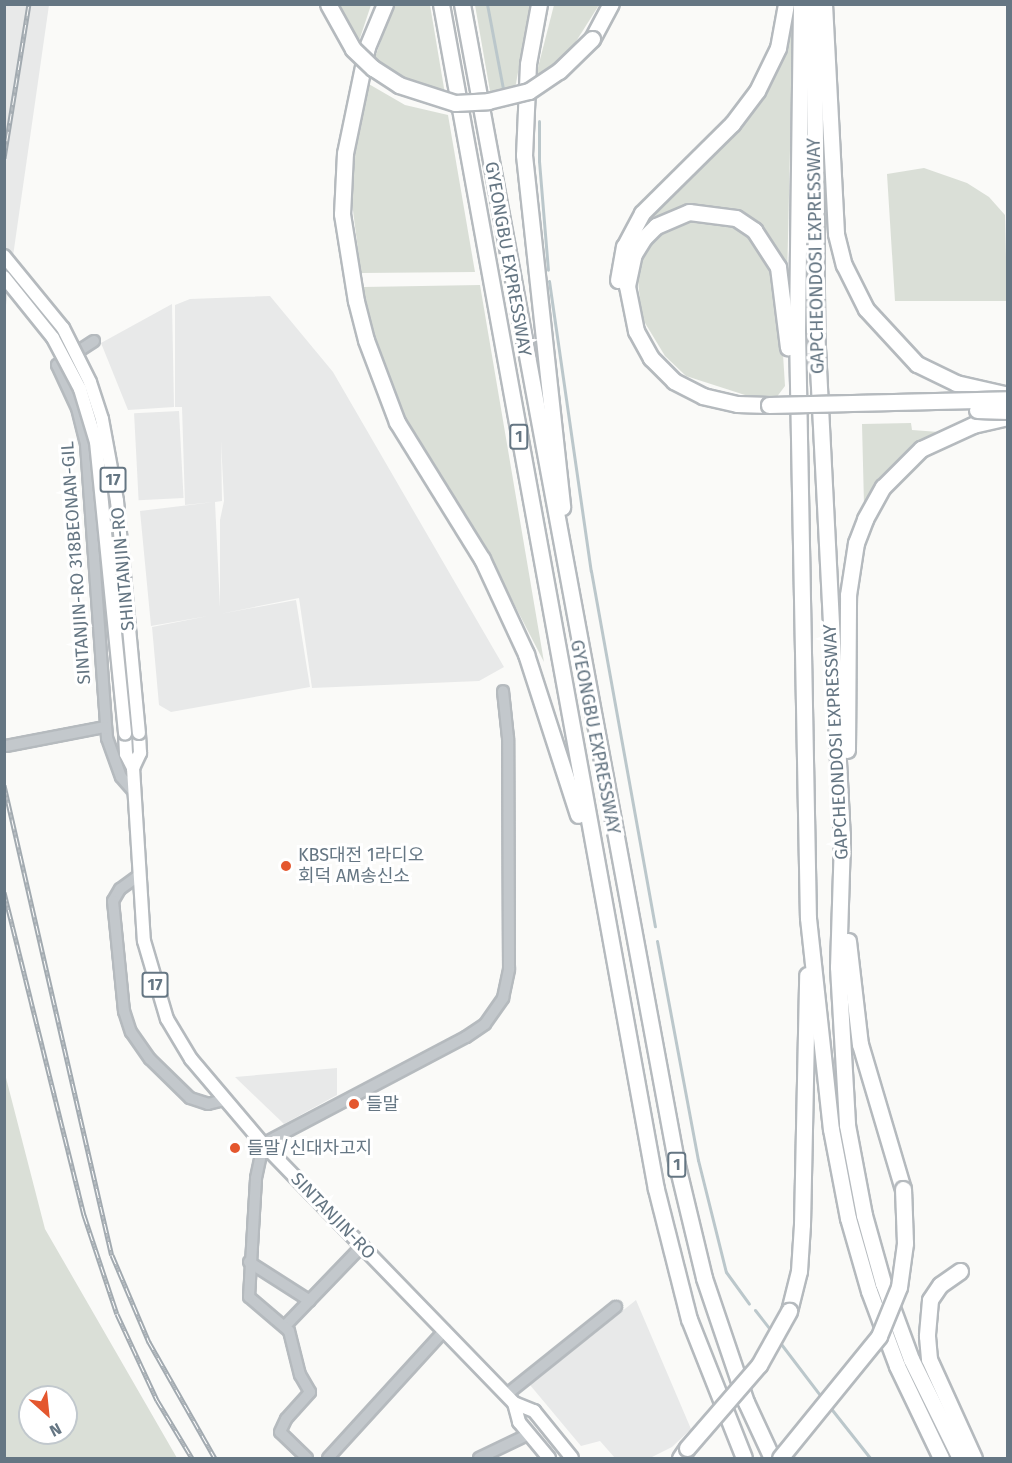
<!DOCTYPE html>
<meta charset="utf-8">
<style>
body{margin:0}
#map{position:relative;width:1012px;height:1463px;overflow:hidden;background:#fafaf8;font-family:"Fira Sans","Noto Sans KR",sans-serif}
div>[style]{position:absolute}
[style*='--x']{left:calc(var(--x)*1px);top:calc(var(--y)*1px);width:calc(var(--w)*1px);rotate:calc(var(--a)*1deg)}
.built>*{inset:0;background:#e8e9e9;transform-origin:0 0}
.green>*{inset:0;background:#dadfd7}
.stream>*{height:3px;margin:-1.5px;padding:0 1.5px;transform-origin:1.5px;border-radius:1.5px;background:#bbc7cb}
.roads{filter:drop-shadow(2px 0 #b5babe) drop-shadow(-2px 0 #b5babe) drop-shadow(0 2px #b5babe) drop-shadow(0 -2px #b5babe)}
.minor>*{height:10px;margin:-5px;padding:0 5px;transform-origin:5px;border-radius:5px;background:#c3c8cc}
.major>*{height:12px;margin:-6px;padding:0 6px;transform-origin:6px;border-radius:6px;background:#fff}
.highway>*{height:15px;margin:-7.5px;padding:0 7.5px;transform-origin:7.5px;border-radius:7.5px;background:#fff}
.rail>*{height:5px;margin-top:-2.5px;transform-origin:0;background:repeating-linear-gradient(90deg,#fff 0 9px,#a2aab0 0 18px);box-sizing:border-box;border-block:2px solid #a2aab0}
.bridges{filter:drop-shadow(2px 0 #b5babe) drop-shadow(-2px 0 #b5babe) drop-shadow(0 2px #b5babe) drop-shadow(0 -2px #b5babe)}
.major-bridge>*{height:12px;margin:-6px;padding:0 6px;transform-origin:6px;border-radius:6px;background:#fff}
.highway-bridge>*{height:15px;margin:-7.5px;padding:0 7.5px;transform-origin:7.5px;border-radius:7.5px;background:#fff}
.dots>*{width:16px;height:16px;translate:-50% -50%;box-sizing:border-box;border:3px solid #fff;border-radius:50%}
span{translate:-50% -50%;white-space:nowrap;text-align:center;line-height:1.15;-webkit-text-stroke:6px #fff;paint-order:stroke}
.shield-label span{padding:2px 4px;background:#fff;border:2px solid;border-radius:4px;-webkit-text-stroke-width:0}
.shield-label{font-size:16px;color:#657683;font-weight:700}
.street-label{font-size:18px;color:#657683}
.poi-label{font-size:18px;color:#657683}
.left{translate:0 -50%;text-align:left}
.frame{position:absolute;inset:0;border:6px solid #657683;pointer-events:none}
.north{position:absolute;left:18px;top:1385px;width:60px;height:60px;box-sizing:border-box;background:#fff;border:2px solid #c1c8cd;border-radius:50%;rotate:153deg;font-size:16px;font-weight:700;line-height:24px;text-align:center;color:#657683}
.north::after{content:'';display:block;margin:auto;width:21px;height:27px;background:#e4572e;clip-path:polygon(50% 0,100% 100%,50% 72%,0 100%)}
</style>
<div id="map">
<div class="built">
<div style="clip-path:polygon(5px 5px,49px 5px,5px 312px)"></div>
<div style="clip-path:polygon(evenodd,270px 296px,333px 372px,504px 667px,479px 681px,312px 688px,299px 598px,220px 614px,296px 600px,310px 687px,171px 712px,159px 705px,152px 627px,208px 616px,151px 626px,140px 511px,214px 502px,185px 505px,182px 407px,175px 407px,175px 305px,190px 299px,270px 296px,221px 441px,224px 501px,220px 520px,220px 607px,215px 502px,222px 501px,221px 441px)"></div>
<div style="clip-path:polygon(172px 304px,174px 407px,128px 410px,101px 343px)"></div>
<div style="left:179px;top:411px;width:87px;height:45px;rotate:87deg"></div>
<div style="clip-path:polygon(337px 1068px,337px 1095px,284px 1124px,235px 1077px)"></div>
<div style="clip-path:polygon(636px 1300px,691px 1429px,672px 1447px,650px 1458px,615px 1458px,600px 1441px,581px 1446px,530px 1385px)"></div>
</div>
<div class="green">
<div style="clip-path:polygon(337px 5px,371px 5px,359px 41px,338px 8px)"></div>
<div style="clip-path:polygon(394px 5px,430px 5px,445px 94px,400px 80px,374px 60px)"></div>
<div style="clip-path:polygon(475px 5px,530px 5px,515px 89px,491px 97px)"></div>
<div style="clip-path:polygon(554px 5px,599px 5px,570px 51px,535px 79px)"></div>
<div style="clip-path:polygon(793px 18px,787px 282px,756px 229px,689px 210px,632px 245px,649px 216px,686px 176px,741px 126px,777px 67px)"></div>
<div style="clip-path:polygon(367px 83px,405px 105px,448px 115px,475px 272px,361px 273px,351px 195px,357px 125px)"></div>
<div style="clip-path:polygon(924px 168px,967px 183px,989px 197px,1005px 215px,1007px 301px,895px 301px,887px 174px)"></div>
<div style="clip-path:polygon(705px 214px,739px 225px,763px 247px,774px 272px,780px 307px,785px 386px,776px 398px,745px 395px,686px 376px,665px 356px,642px 318px,637px 272px,649px 242px,674px 221px)"></div>
<div style="clip-path:polygon(480px 285px,544px 662px,479px 536px,405px 419px,365px 310px,363px 287px)"></div>
<div style="clip-path:polygon(911px 423px,912px 430px,939px 432px,889px 471px,864px 505px,862px 424px)"></div>
<div style="clip-path:polygon(evenodd,5px 1074px,45px 1229px,177px 1458px,5px 1458px,5px 1074px,30px 1397px,66px 1397px,66px 1433px,30px 1433px,30px 1397px)"></div>
</div>
<div class="stream">
<div style="--x:487;--y:4;--w:86;--a:79.3"></div>
<div style="--x:539;--y:121;--w:40;--a:90"></div>
<div style="--x:539;--y:161;--w:109;--a:85.3"></div>
<div style="--x:549;--y:281;--w:293;--a:81.8"></div>
<div style="--x:591;--y:571;--w:361;--a:79.8"></div>
<div style="--x:657;--y:941;--w:223;--a:79.4"></div>
<div style="--x:698;--y:1160;--w:115;--a:76"></div>
<div style="--x:726;--y:1272;--w:39;--a:54"></div>
<div style="--x:755;--y:1310;--w:28;--a:52"></div>
<div style="--x:778;--y:1340;--w:74;--a:52.7"></div>
<div style="--x:829;--y:1406;--w:66;--a:51.7"></div>
</div>
<div class="roads">
<div class="minor">
<div style="--x:94;--y:341;--w:44;--a:147"></div>
<div style="--x:57;--y:365;--w:47;--a:65.1"></div>
<div style="--x:77;--y:408;--w:38;--a:76"></div>
<div style="--x:86;--y:445;--w:294;--a:85.9"></div>
<div style="--x:107;--y:738;--w:41;--a:70.3"></div>
<div style="--x:121;--y:777;--w:20;--a:49"></div>
<div style="--x:6;--y:746;--w:101;--a:-10.9"></div>
<div style="--x:138;--y:876;--w:22;--a:144"></div>
<div style="--x:120;--y:889;--w:14;--a:120"></div>
<div style="--x:113;--y:901;--w:111;--a:84.3"></div>
<div style="--x:124;--y:1011;--w:22;--a:72"></div>
<div style="--x:131;--y:1032;--w:33;--a:55"></div>
<div style="--x:150;--y:1059;--w:56;--a:44.3"></div>
<div style="--x:190;--y:1098;--w:19;--a:18"></div>
<div style="--x:208;--y:1104;--w:16;--a:-14"></div>
<div style="--x:249;--y:1262;--w:72;--a:32.6"></div>
<div style="--x:285;--y:1326;--w:111;--a:-46.1"></div>
<div style="--x:506;--y:1395;--w:141;--a:-38.7"></div>
<div style="--x:307;--y:1458;--w:37;--a:-136"></div>
<div style="--x:280;--y:1432;--w:14;--a:-65"></div>
<div style="--x:286;--y:1419;--w:36;--a:-48"></div>
<div style="--x:310;--y:1392;--w:20;--a:-120"></div>
<div style="--x:300;--y:1375;--w:45;--a:-104"></div>
<div style="--x:289;--y:1331;--w:52;--a:-139.6"></div>
<div style="--x:249;--y:1297;--w:119;--a:-86.6"></div>
<div style="--x:256;--y:1178;--w:35;--a:-78"></div>
<div style="--x:263;--y:1144;--w:229;--a:-27.8"></div>
<div style="--x:466;--y:1037;--w:23;--a:-34"></div>
<div style="--x:485;--y:1024;--w:32;--a:-55"></div>
<div style="--x:503;--y:998;--w:30;--a:-78"></div>
<div style="--x:509;--y:969;--w:231;--a:-90.2"></div>
<div style="--x:508;--y:738;--w:47;--a:-96.1"></div>
<div style="--x:328;--y:1458;--w:173;--a:-47.6"></div>
<div style="--x:479;--y:1458;--w:55;--a:-25.6"></div>
</div>
<div class="major">
<div style="--x:125;--y:734;--w:20;--a:87"></div>
<div style="--x:126;--y:754;--w:16;--a:63"></div>
<div style="--x:133;--y:768;--w:173;--a:86.4"></div>
<div style="--x:144;--y:941;--w:81;--a:73.6"></div>
<div style="--x:167;--y:1019;--w:47;--a:59"></div>
<div style="--x:191;--y:1059;--w:111;--a:49.7"></div>
<div style="--x:263;--y:1144;--w:361;--a:45.9"></div>
<div style="--x:514;--y:1403;--w:22;--a:22"></div>
<div style="--x:534;--y:1411;--w:60;--a:51"></div>
<div style="--x:133;--y:768;--w:17;--a:-65"></div>
<div style="--x:140;--y:753;--w:20;--a:-93"></div>
<div style="--x:514;--y:1403;--w:20;--a:75"></div>
<div style="--x:519;--y:1422;--w:47;--a:50.2"></div>
</div>
<div class="highway">
<div style="--x:385;--y:4;--w:47;--a:112.7"></div>
<div style="--x:367;--y:47;--w:108;--a:101.7"></div>
<div style="--x:345;--y:153;--w:61;--a:92.8"></div>
<div style="--x:342;--y:214;--w:88;--a:80.9"></div>
<div style="--x:356;--y:301;--w:40;--a:75.6"></div>
<div style="--x:366;--y:340;--w:88;--a:69.3"></div>
<div style="--x:397;--y:422;--w:161;--a:58.2"></div>
<div style="--x:482;--y:559;--w:105;--a:65.1"></div>
<div style="--x:526;--y:654;--w:169;--a:72.1"></div>
<div style="--x:441;--y:4;--w:1204;--a:79.72"></div>
<div style="--x:656;--y:1189;--w:134;--a:75.8"></div>
<div style="--x:689;--y:1319;--w:149;--a:68.4"></div>
<div style="--x:462;--y:4;--w:1177;--a:79.52"></div>
<div style="--x:676;--y:1161;--w:120;--a:76.5"></div>
<div style="--x:704;--y:1278;--w:131;--a:71.3"></div>
<div style="--x:746;--y:1402;--w:62;--a:65.1"></div>
<div style="--x:539;--y:4;--w:61;--a:100.4"></div>
<div style="--x:528;--y:64;--w:91;--a:92.5"></div>
<div style="--x:524;--y:155;--w:354;--a:83.8"></div>
<div style="--x:801;--y:4;--w:327;--a:90.7"></div>
<div style="--x:797;--y:331;--w:587;--a:88.93"></div>
<div style="--x:808;--y:918;--w:212;--a:83.8"></div>
<div style="--x:831;--y:1129;--w:91;--a:79.2"></div>
<div style="--x:848;--y:1218;--w:76;--a:74"></div>
<div style="--x:869;--y:1291;--w:80;--a:69.5"></div>
<div style="--x:897;--y:1366;--w:102;--a:64.4"></div>
<div style="--x:814;--y:4;--w:324;--a:89.6"></div>
<div style="--x:816;--y:328;--w:513;--a:87.09"></div>
<div style="--x:842;--y:840;--w:127;--a:91.8"></div>
<div style="--x:838;--y:967;--w:158;--a:86.7"></div>
<div style="--x:847;--y:1125;--w:92;--a:79.3"></div>
<div style="--x:864;--y:1215;--w:71;--a:74.4"></div>
<div style="--x:883;--y:1283;--w:81;--a:69.8"></div>
<div style="--x:911;--y:1359;--w:110;--a:63.7"></div>
<div style="--x:824;--y:4;--w:230;--a:87"></div>
<div style="--x:836;--y:234;--w:32;--a:76"></div>
<div style="--x:844;--y:265;--w:49;--a:63.4"></div>
<div style="--x:866;--y:309;--w:75;--a:47.2"></div>
<div style="--x:917;--y:364;--w:43;--a:26"></div>
<div style="--x:956;--y:383;--w:53;--a:13"></div>
<div style="--x:592;--y:39;--w:40;--a:-62"></div>
<div style="--x:618;--y:280;--w:34;--a:-80"></div>
<div style="--x:624;--y:247;--w:38;--a:-62"></div>
<div style="--x:642;--y:213;--w:127;--a:-44.7"></div>
<div style="--x:732;--y:124;--w:41;--a:-52.9"></div>
<div style="--x:757;--y:91;--w:48;--a:-64"></div>
<div style="--x:778;--y:48;--w:45;--a:-79.7"></div>
<div style="--x:769;--y:405;--w:32;--a:-178"></div>
<div style="--x:737;--y:404;--w:35;--a:-167"></div>
<div style="--x:703;--y:396;--w:33;--a:-153"></div>
<div style="--x:674;--y:381;--w:33;--a:-135"></div>
<div style="--x:651;--y:358;--w:31;--a:-119"></div>
<div style="--x:636;--y:331;--w:46;--a:-101.3"></div>
<div style="--x:627;--y:286;--w:33;--a:-78"></div>
<div style="--x:634;--y:254;--w:19;--a:-58"></div>
<div style="--x:644;--y:238;--w:17;--a:-45"></div>
<div style="--x:656;--y:226;--w:36;--a:-23"></div>
<div style="--x:689;--y:212;--w:47;--a:7.3"></div>
<div style="--x:736;--y:218;--w:22;--a:34"></div>
<div style="--x:754;--y:230;--w:44;--a:57"></div>
<div style="--x:778;--y:267;--w:81;--a:82.9"></div>
<div style="--x:847;--y:750;--w:155;--a:-89.6"></div>
<div style="--x:848;--y:595;--w:53;--a:-81.3"></div>
<div style="--x:856;--y:543;--w:26;--a:-69"></div>
<div style="--x:865;--y:519;--w:37;--a:-61"></div>
<div style="--x:883;--y:487;--w:54;--a:-45"></div>
<div style="--x:921;--y:449;--w:57;--a:-24.8"></div>
<div style="--x:973;--y:425;--w:36;--a:-13"></div>
<div style="--x:848;--y:941;--w:104;--a:83.4"></div>
<div style="--x:860;--y:1044;--w:151;--a:73.5"></div>
<div style="--x:960;--y:1271;--w:24;--a:145"></div>
<div style="--x:940;--y:1285;--w:18;--a:124"></div>
<div style="--x:930;--y:1300;--w:36;--a:95"></div>
<div style="--x:927;--y:1336;--w:23;--a:85"></div>
<div style="--x:929;--y:1359;--w:109;--a:65.6"></div>
<div style="--x:789;--y:1311;--w:41;--a:-76"></div>
<div style="--x:799;--y:1271;--w:47;--a:-86.3"></div>
<div style="--x:802;--y:1224;--w:249;--a:-88.8"></div>
<div style="--x:680;--y:1458;--w:12;--a:-55"></div>
</div>
</div>
<div class="rail">
<div style="--x:4;--y:158;--w:156;--a:-80.8"></div>
<div style="--x:4;--y:785;--w:482;--a:77.1"></div>
<div style="--x:112;--y:1255;--w:95;--a:67"></div>
<div style="--x:149;--y:1342;--w:133;--a:60.4"></div>
<div style="--x:4;--y:892;--w:333;--a:76.1"></div>
<div style="--x:84;--y:1215;--w:104;--a:71.6"></div>
<div style="--x:117;--y:1314;--w:95;--a:65.1"></div>
<div style="--x:157;--y:1400;--w:68;--a:58.9"></div>
</div>
<div class="bridges">
<div class="major-bridge">
<div style="--x:4;--y:256;--w:93;--a:50.7"></div>
<div style="--x:63;--y:328;--w:60;--a:63.4"></div>
<div style="--x:90;--y:382;--w:39;--a:72"></div>
<div style="--x:102;--y:419;--w:83;--a:79.6"></div>
<div style="--x:117;--y:501;--w:233;--a:84.6"></div>
<div style="--x:4;--y:277;--w:78;--a:51.2"></div>
<div style="--x:53;--y:338;--w:58;--a:62.1"></div>
<div style="--x:80;--y:389;--w:55;--a:73.2"></div>
<div style="--x:96;--y:442;--w:293;--a:84.3"></div>
</div>
<div class="highway-bridge">
<div style="--x:328;--y:4;--w:51;--a:60.9"></div>
<div style="--x:353;--y:49;--w:28;--a:44"></div>
<div style="--x:373;--y:68;--w:31;--a:33"></div>
<div style="--x:399;--y:85;--w:59;--a:17.8"></div>
<div style="--x:455;--y:103;--w:33;--a:-3"></div>
<div style="--x:488;--y:101;--w:42;--a:-13.7"></div>
<div style="--x:529;--y:91;--w:36;--a:-34"></div>
<div style="--x:559;--y:71;--w:46;--a:-44.1"></div>
<div style="--x:769;--y:405;--w:239;--a:-1.4"></div>
<div style="--x:977;--y:410;--w:31;--a:2"></div>
<div style="--x:687;--y:1448;--w:110;--a:-49.1"></div>
<div style="--x:759;--y:1365;--w:62;--a:-60.9"></div>
<div style="--x:780;--y:1458;--w:157;--a:-50.9"></div>
<div style="--x:879;--y:1336;--w:53;--a:-67.8"></div>
<div style="--x:899;--y:1287;--w:44;--a:-82.2"></div>
<div style="--x:905;--y:1243;--w:54;--a:-92.1"></div>
</div>
</div>
<div class="dots">
<div style="left:286px;top:866px;background:#e4572e"></div>
<div style="left:354px;top:1104px;background:#e4572e"></div>
<div style="left:235px;top:1148px;background:#e4572e"></div>
</div>
<div class="shield-label">
<span style="left:519px;top:437px">1</span>
<span style="left:113px;top:480px">17</span>
<span style="left:155px;top:985px">17</span>
<span style="left:677px;top:1165px">1</span>
</div>
<div class="street-label">
<span style="left:816px;top:256px;rotate:-91deg">GAPCHEONDOSI EXPRESSWAY</span>
<span style="left:508px;top:259px;rotate:80deg">GYEONGBU EXPRESSWAY</span>
<span style="left:76px;top:563px;rotate:-94deg">SINTANJIN-RO 318BEONAN-GIL</span>
<span style="left:123px;top:569px;rotate:-95deg">SHINTANJIN-RO</span>
<span style="left:595px;top:737px;rotate:79deg">GYEONGBU EXPRESSWAY</span>
<span style="left:836px;top:742px;rotate:-93deg">GAPCHEONDOSI EXPRESSWAY</span>
<span style="left:333px;top:1216px;rotate:46deg">SINTANJIN-RO</span>
</div>
<div class="poi-label">
<span class="left" style="left:298px;top:866px">KBS대전 1라디오<br>회덕 AM송신소</span>
<span class="left" style="left:366px;top:1104px">들말</span>
<span class="left" style="left:247px;top:1148px">들말/신대차고지</span>
</div>
<div class="frame"></div>
<div class="north">N</div>
</div>
